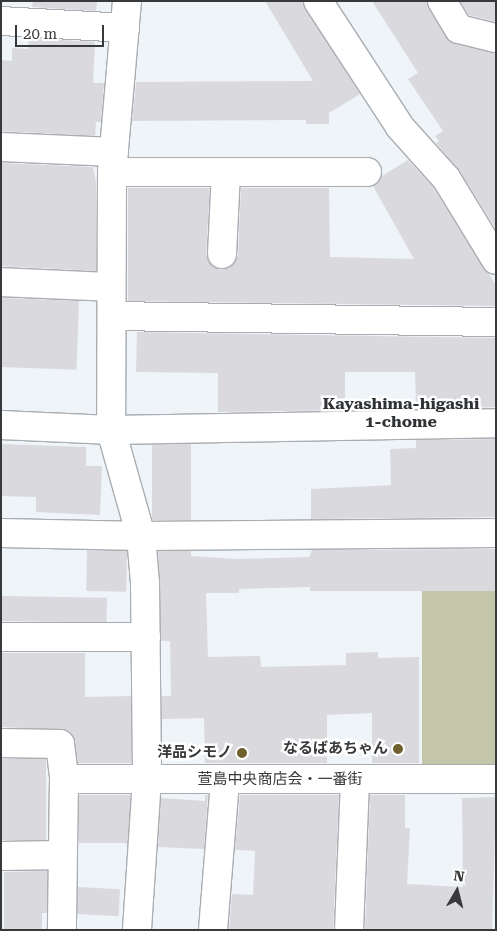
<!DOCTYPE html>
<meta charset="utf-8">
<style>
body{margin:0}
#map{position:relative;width:497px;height:931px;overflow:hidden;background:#eff4f8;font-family:"Roboto Serif","Noto Sans JP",serif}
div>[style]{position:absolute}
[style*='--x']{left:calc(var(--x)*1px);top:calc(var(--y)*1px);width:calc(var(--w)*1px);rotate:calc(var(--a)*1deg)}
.green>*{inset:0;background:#c4c6aa;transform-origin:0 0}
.building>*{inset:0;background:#dad9de;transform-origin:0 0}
.roads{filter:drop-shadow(1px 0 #a9adb1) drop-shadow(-1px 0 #a9adb1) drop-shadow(0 1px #a9adb1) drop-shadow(0 -1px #a9adb1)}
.minor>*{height:28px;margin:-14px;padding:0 14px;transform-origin:14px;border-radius:14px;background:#fff}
.dots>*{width:14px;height:14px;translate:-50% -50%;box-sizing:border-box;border:2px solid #fff;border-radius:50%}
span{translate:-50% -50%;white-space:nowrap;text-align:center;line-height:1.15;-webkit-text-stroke:5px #fff;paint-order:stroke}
.poi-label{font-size:15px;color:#37393b;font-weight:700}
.right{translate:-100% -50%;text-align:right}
.street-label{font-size:15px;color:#37393b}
.neighbourhood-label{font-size:16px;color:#2f3235;font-weight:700}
.frame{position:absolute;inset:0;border:2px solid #37393b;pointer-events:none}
.north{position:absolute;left:432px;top:866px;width:50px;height:50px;-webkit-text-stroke:4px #fff;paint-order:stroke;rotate:8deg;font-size:14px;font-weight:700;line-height:20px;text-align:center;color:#37393b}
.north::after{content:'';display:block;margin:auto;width:18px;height:22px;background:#37393b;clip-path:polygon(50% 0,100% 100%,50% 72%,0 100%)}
.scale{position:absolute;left:15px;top:25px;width:89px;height:22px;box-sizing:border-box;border:2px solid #37393b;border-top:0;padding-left:6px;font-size:15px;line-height:18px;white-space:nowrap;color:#37393b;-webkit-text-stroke:4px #fff;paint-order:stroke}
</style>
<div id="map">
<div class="green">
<div style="left:496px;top:587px;width:192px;height:74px;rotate:90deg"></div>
</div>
<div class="building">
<div style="clip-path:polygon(33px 1px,97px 1px,96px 11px,32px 7px)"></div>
<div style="clip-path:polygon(265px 1px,302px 1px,360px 94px,329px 113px,329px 124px,306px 124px,306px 120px,132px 121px,136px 82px,313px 81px)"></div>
<div style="clip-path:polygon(372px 1px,426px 1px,450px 41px,496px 53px,496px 229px,459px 170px,436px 143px,439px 141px,435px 136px,443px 131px,408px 79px,418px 73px)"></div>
<div style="clip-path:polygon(460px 1px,496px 1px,496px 22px,469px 15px)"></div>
<div style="clip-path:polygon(29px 38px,95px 42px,93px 83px,104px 83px,101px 122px,96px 122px,95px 136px,1px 131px,1px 60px,12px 61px,12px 48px,28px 49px)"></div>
<div style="clip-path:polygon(408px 160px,433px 187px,496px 285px,496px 306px,128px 301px,128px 188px,210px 188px,206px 254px,208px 262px,221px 270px,230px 268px,238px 255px,241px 188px,329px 188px,330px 257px,414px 259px,373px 186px,382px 176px)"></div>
<div style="clip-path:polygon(1px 163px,93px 167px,96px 182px,96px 271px,1px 266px)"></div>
<div style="left:1px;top:298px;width:78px;height:69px;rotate:2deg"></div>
<div style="clip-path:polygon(137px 332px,496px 338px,495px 407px,416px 409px,415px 372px,345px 372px,345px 410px,218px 412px,218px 373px,136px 372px)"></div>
<div style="clip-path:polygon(496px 439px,496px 517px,311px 519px,311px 489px,391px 485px,390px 449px,416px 448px,416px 440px)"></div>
<div style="clip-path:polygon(1px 444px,86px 447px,86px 466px,102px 466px,100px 515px,36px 512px,36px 497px,1px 496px)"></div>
<div style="left:191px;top:444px;width:76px;height:39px;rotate:90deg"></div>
<div style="clip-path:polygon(496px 549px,496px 591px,310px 591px,310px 587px,239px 589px,239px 593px,206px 593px,208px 657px,260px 656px,261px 667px,346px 665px,346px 653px,378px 652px,378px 658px,419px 657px,419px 763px,372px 763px,372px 713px,327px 715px,327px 763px,205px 763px,204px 718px,162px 719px,162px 696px,171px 696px,170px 641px,161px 641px,158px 551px,191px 551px,191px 556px,238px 559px,309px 557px,312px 550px)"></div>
<div style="left:87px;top:550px;width:40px;height:41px;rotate:1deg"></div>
<div style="left:2px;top:596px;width:105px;height:25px;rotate:1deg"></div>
<div style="clip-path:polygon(2px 653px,85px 653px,85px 697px,131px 696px,131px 763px,78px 763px,75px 742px,67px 730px,1px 727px)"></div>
<div style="left:1px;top:759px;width:45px;height:81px"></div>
<div style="left:79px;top:795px;width:51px;height:48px"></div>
<div style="clip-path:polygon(205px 795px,208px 795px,204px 849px,158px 847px,161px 798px,205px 801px)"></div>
<div style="clip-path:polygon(240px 795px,339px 795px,333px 930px,229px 930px,232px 894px,253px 895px,255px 851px,235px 850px)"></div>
<div style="clip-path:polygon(370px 795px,405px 795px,405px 828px,410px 828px,407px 884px,463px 887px,462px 798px,496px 797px,492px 930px,365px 930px)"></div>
<div style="clip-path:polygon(47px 871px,47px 913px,42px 913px,42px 930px,4px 930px,4px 872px)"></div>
<div style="left:78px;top:887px;width:42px;height:27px;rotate:3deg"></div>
</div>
<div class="roads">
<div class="minor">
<div style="--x:127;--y:1;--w:172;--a:95"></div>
<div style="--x:112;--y:172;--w:258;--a:90.2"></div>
<div style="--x:111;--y:430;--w:110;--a:74.2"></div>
<div style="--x:141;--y:536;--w:47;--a:85.1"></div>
<div style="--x:145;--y:583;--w:196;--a:89.4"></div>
<div style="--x:147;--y:779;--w:151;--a:93.8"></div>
<div style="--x:318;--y:1;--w:150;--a:56.9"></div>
<div style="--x:400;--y:127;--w:69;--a:48"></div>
<div style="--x:446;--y:178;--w:96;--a:58.6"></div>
<div style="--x:442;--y:1;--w:33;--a:59"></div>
<div style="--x:459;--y:29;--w:38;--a:14"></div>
<div style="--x:1;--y:21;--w:124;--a:3.2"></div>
<div style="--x:1;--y:147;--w:113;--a:2.5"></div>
<div style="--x:112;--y:172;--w:255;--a:0"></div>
<div style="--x:222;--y:254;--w:82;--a:-87.2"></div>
<div style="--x:1;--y:282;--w:110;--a:2.6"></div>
<div style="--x:112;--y:316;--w:384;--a:0.9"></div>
<div style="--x:1;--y:425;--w:110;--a:2.6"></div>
<div style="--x:111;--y:430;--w:385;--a:-1"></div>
<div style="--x:1;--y:533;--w:140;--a:1.2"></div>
<div style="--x:141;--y:536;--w:355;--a:-0.5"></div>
<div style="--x:1;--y:637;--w:145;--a:0"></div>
<div style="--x:1;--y:743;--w:59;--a:1"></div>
<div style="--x:60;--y:744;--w:35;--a:83"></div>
<div style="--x:64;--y:779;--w:151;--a:90.8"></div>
<div style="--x:64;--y:779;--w:432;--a:0"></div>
<div style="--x:1;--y:856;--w:61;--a:-0.9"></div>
<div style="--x:213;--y:930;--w:150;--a:-85.4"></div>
<div style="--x:349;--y:930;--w:149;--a:-87.7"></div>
</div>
</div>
<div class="dots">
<div style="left:398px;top:749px;background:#6f602d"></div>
<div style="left:242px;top:753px;background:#6f602d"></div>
</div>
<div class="poi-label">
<span class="right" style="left:388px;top:749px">なるばあちゃん</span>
<span class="right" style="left:232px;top:753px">洋品シモノ</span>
</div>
<div class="street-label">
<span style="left:280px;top:780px">萱島中央商店会・一番街</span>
</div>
<div class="neighbourhood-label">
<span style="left:401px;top:413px">Kayashima-higashi<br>1-chome</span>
</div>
<div class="frame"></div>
<div class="north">N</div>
<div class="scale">20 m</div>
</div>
